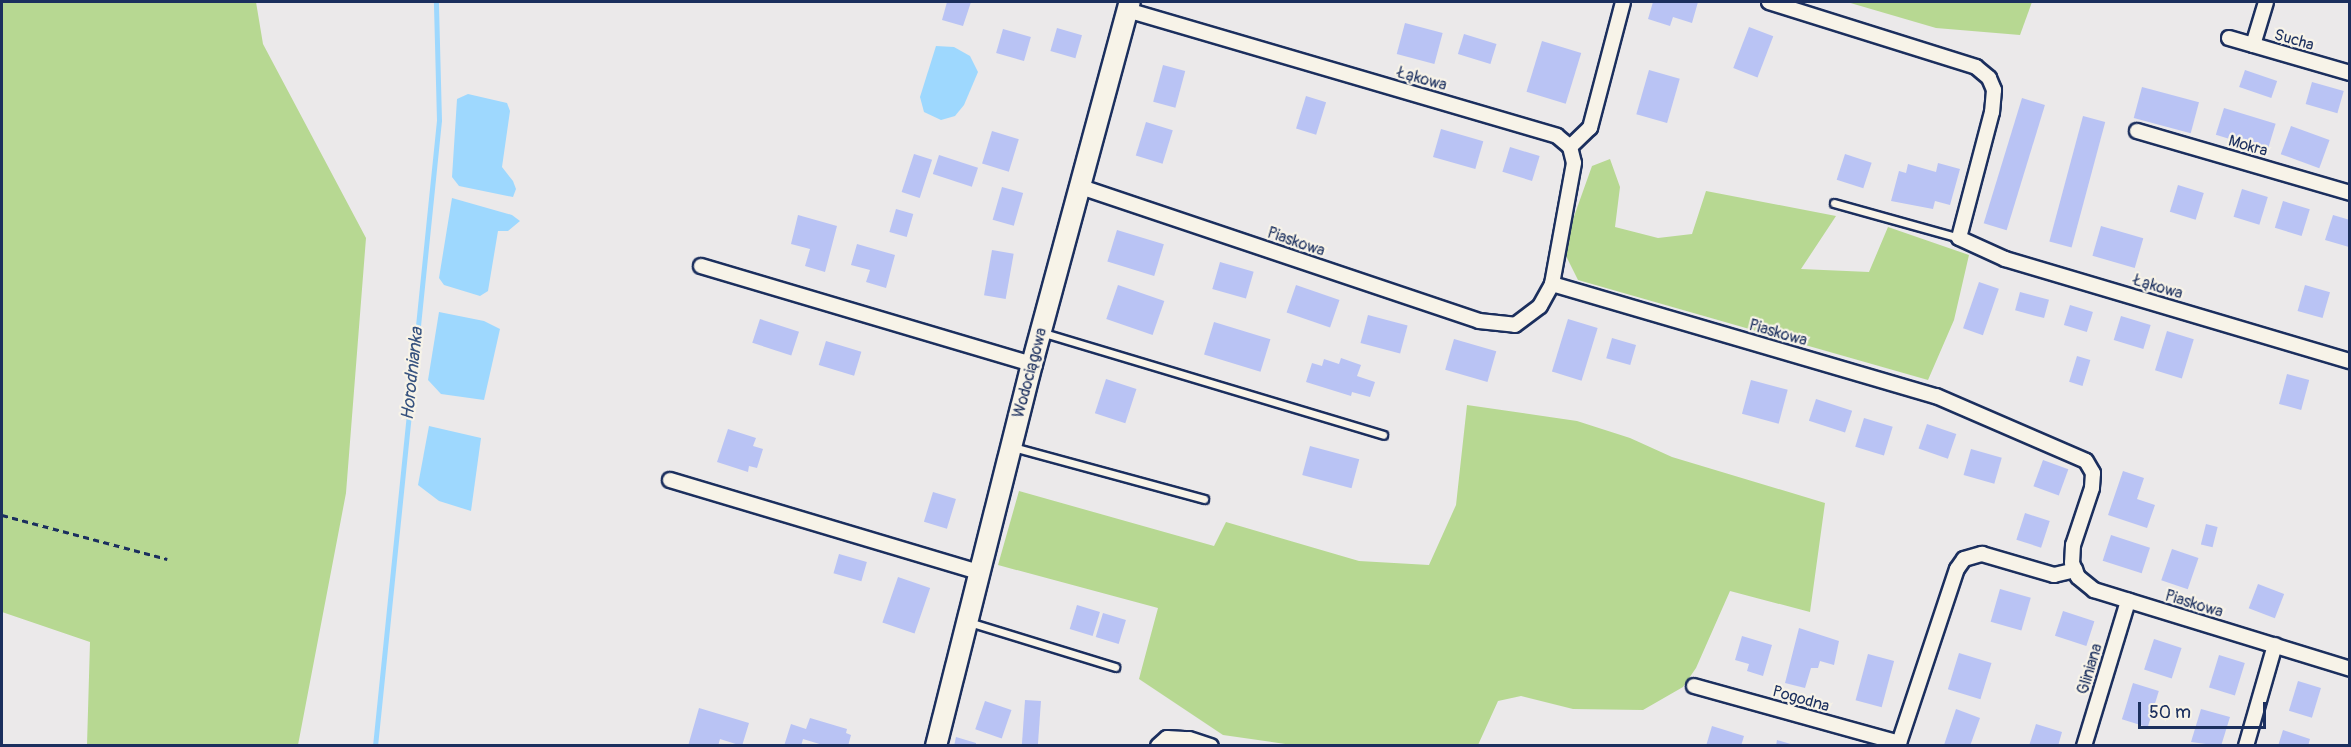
<!DOCTYPE html>
<meta charset="utf-8">
<style>
body{margin:0}
#map{position:relative;width:2351px;height:747px;overflow:hidden;background:#ebe9ea;font-family:Pangolin,sans-serif}
div>[style]{position:absolute}
[style*='--x']{left:calc(var(--x)*1px);top:calc(var(--y)*1px);width:calc(var(--w)*1px);rotate:calc(var(--a)*1deg)}
.green>*{inset:0;background:#b7d892}
.water>*{inset:0;background:#9ed8fe}
.stream>*{height:5px;margin:-2.5px;padding:0 2.5px;transform-origin:2.5px;border-radius:2.5px;background:#9ed8fe}
.building>*{inset:0;background:#b9c3f4;transform-origin:0 0}
.path>*{height:3px;margin-top:-1.5px;transform-origin:0;background:repeating-linear-gradient(90deg,#1b2f5e 0 6px,transparent 0 10.5px)}
.roads{filter:drop-shadow(2px 0 #1b2f5e) drop-shadow(-2px 0 #1b2f5e) drop-shadow(0 2px #1b2f5e) drop-shadow(0 -2px #1b2f5e)}
.lane>*{height:7px;margin:-3.5px;padding:0 3.5px;transform-origin:3.5px;border-radius:3.5px;background:#f7f3e8}
.street>*{height:14px;margin:-7px;padding:0 7px;transform-origin:7px;border-radius:7px;background:#f7f3e8}
.secondary>*{height:20px;margin:-10px;padding:0 10px;transform-origin:10px;border-radius:10px;background:#f7f3e8}
span{translate:-50% -50%;white-space:nowrap;text-align:center;line-height:1.15;-webkit-text-stroke:4.5px #f7f3e8;paint-order:stroke}
.street-label{font-size:16px;color:#1b2f5e}
.water-label{font-size:18px;color:#35517e;font-style:italic}
.frame{position:absolute;inset:0;border:3px solid #1b2f5e;pointer-events:none}
.scale{position:absolute;left:2138px;top:702px;width:128px;height:27px;box-sizing:border-box;border:3px solid #1b2f5e;border-top:0;padding-left:8px;font-size:18px;line-height:21px;white-space:nowrap;color:#1b2f5e;-webkit-text-stroke:4px #f7f3e8;paint-order:stroke}
</style>
<div id="map">
<div class="green">
<div style="clip-path:polygon(2px 2px,256px 2px,263px 44px,366px 238px,346px 493px,298px 745px,87px 745px,90px 642px,2px 612px)"></div>
<div style="clip-path:polygon(1847px 2px,2032px 2px,2020px 35px,1936px 28px)"></div>
<div style="clip-path:polygon(1610px 159px,1620px 187px,1615px 227px,1658px 238px,1692px 234px,1706px 191px,1836px 216px,1801px 269px,1869px 272px,1888px 227px,1969px 255px,1954px 320px,1928px 380px,1578px 280px,1566px 256px,1572px 222px,1592px 166px)"></div>
<div style="clip-path:polygon(1467px 405px,1577px 421px,1630px 438px,1672px 457px,1825px 503px,1810px 612px,1730px 591px,1696px 668px,1683px 687px,1643px 710px,1573px 709px,1521px 696px,1498px 701px,1478px 745px,1299px 746px,1223px 735px,1139px 679px,1158px 608px,998px 565px,1019px 491px,1214px 546px,1226px 522px,1359px 561px,1429px 565px,1456px 505px)"></div>
</div>
<div class="water">
<div style="clip-path:polygon(936px 46px,954px 47px,970px 56px,978px 72px,964px 105px,955px 116px,941px 120px,924px 112px,920px 97px)"></div>
<div style="clip-path:polygon(468px 94px,507px 103px,510px 111px,502px 167px,513px 181px,516px 189px,513px 197px,459px 186px,452px 177px,457px 99px)"></div>
<div style="clip-path:polygon(452px 198px,512px 215px,520px 221px,508px 231px,498px 231px,488px 291px,480px 296px,444px 285px,439px 278px)"></div>
<div style="clip-path:polygon(439px 312px,484px 321px,500px 329px,484px 400px,441px 394px,428px 380px)"></div>
<div style="clip-path:polygon(429px 426px,481px 438px,471px 511px,439px 501px,418px 485px)"></div>
</div>
<div class="stream">
<div style="--x:375;--y:746;--w:629;--a:-84.16"></div>
<div style="--x:439;--y:120;--w:118;--a:-91.5"></div>
</div>
<div class="building">
<div style="clip-path:polygon(947px 2px,971px 2px,963px 26px,942px 20px)"></div>
<div style="clip-path:polygon(1653px 2px,1698px 2px,1692px 23px,1673px 17px,1670px 26px,1648px 19px)"></div>
<div style="left:1405px;top:23px;width:39px;height:32px;rotate:15deg"></div>
<div style="left:1749px;top:27px;width:26px;height:44px;rotate:21deg"></div>
<div style="left:1057px;top:28px;width:26px;height:24px;rotate:16deg"></div>
<div style="left:1003px;top:29px;width:29px;height:25px;rotate:16deg"></div>
<div style="left:1464px;top:34px;width:34px;height:21px;rotate:17deg"></div>
<div style="left:1542px;top:41px;width:41px;height:53px;rotate:17deg"></div>
<div style="left:1163px;top:65px;width:23px;height:38px;rotate:15deg"></div>
<div style="left:1649px;top:70px;width:32px;height:46px;rotate:16deg"></div>
<div style="left:2245px;top:70px;width:34px;height:18px;rotate:19deg"></div>
<div style="left:2312px;top:82px;width:33px;height:23px;rotate:16deg"></div>
<div style="left:2142px;top:87px;width:59px;height:32px;rotate:15deg"></div>
<div style="left:1306px;top:96px;width:21px;height:34px;rotate:17deg"></div>
<div style="left:2022px;top:98px;width:24px;height:131px;rotate:17deg"></div>
<div style="left:2224px;top:108px;width:54px;height:28px;rotate:17deg"></div>
<div style="left:2083px;top:116px;width:23px;height:130px;rotate:15deg"></div>
<div style="left:1146px;top:122px;width:28px;height:35px;rotate:17deg"></div>
<div style="left:2291px;top:126px;width:41px;height:30px;rotate:20deg"></div>
<div style="left:1441px;top:129px;width:44px;height:29px;rotate:16deg"></div>
<div style="left:992px;top:131px;width:28px;height:34px;rotate:17deg"></div>
<div style="left:1510px;top:147px;width:31px;height:26px;rotate:17deg"></div>
<div style="left:914px;top:154px;width:19px;height:40px;rotate:18deg"></div>
<div style="left:1845px;top:154px;width:28px;height:27px;rotate:18deg"></div>
<div style="left:939px;top:155px;width:41px;height:20px;rotate:18deg"></div>
<div style="clip-path:polygon(1938px 163px,1960px 169px,1950px 205px,1935px 201px,1933px 209px,1891px 201px,1899px 171px,1906px 173px,1908px 164px,1936px 172px)"></div>
<div style="left:2178px;top:185px;width:27px;height:28px;rotate:17deg"></div>
<div style="left:1002px;top:187px;width:22px;height:34px;rotate:16deg"></div>
<div style="left:2242px;top:189px;width:27px;height:29px;rotate:17deg"></div>
<div style="left:2283px;top:201px;width:28px;height:28px;rotate:17deg"></div>
<div style="left:896px;top:209px;width:18px;height:24px;rotate:16deg"></div>
<div style="clip-path:polygon(798px 215px,837px 226px,825px 272px,805px 266px,810px 249px,791px 244px)"></div>
<div style="clip-path:polygon(2333px 215px,2350px 220px,2349px 247px,2325px 240px)"></div>
<div style="left:2101px;top:226px;width:44px;height:31px;rotate:16deg"></div>
<div style="left:1117px;top:230px;width:49px;height:33px;rotate:17deg"></div>
<div style="clip-path:polygon(857px 244px,895px 255px,886px 288px,866px 282px,870px 270px,851px 265px)"></div>
<div style="left:992px;top:250px;width:22px;height:46px;rotate:10deg"></div>
<div style="left:1220px;top:262px;width:35px;height:28px;rotate:16deg"></div>
<div style="left:1979px;top:282px;width:21px;height:49px;rotate:19deg"></div>
<div style="left:1118px;top:285px;width:49px;height:36px;rotate:19deg"></div>
<div style="left:1296px;top:285px;width:46px;height:29px;rotate:19deg"></div>
<div style="left:2305px;top:285px;width:26px;height:27px;rotate:16deg"></div>
<div style="left:2020px;top:292px;width:30px;height:19px;rotate:15deg"></div>
<div style="left:2070px;top:305px;width:24px;height:21px;rotate:17deg"></div>
<div style="left:1368px;top:315px;width:41px;height:29px;rotate:15deg"></div>
<div style="left:2121px;top:316px;width:31px;height:25px;rotate:17deg"></div>
<div style="left:760px;top:319px;width:41px;height:25px;rotate:18deg"></div>
<div style="left:1568px;top:319px;width:31px;height:55px;rotate:17deg"></div>
<div style="left:1214px;top:322px;width:59px;height:34px;rotate:17deg"></div>
<div style="left:2167px;top:331px;width:28px;height:41px;rotate:17deg"></div>
<div style="left:1612px;top:338px;width:25px;height:21px;rotate:16deg"></div>
<div style="left:1454px;top:339px;width:44px;height:32px;rotate:16deg"></div>
<div style="left:826px;top:341px;width:37px;height:25px;rotate:17deg"></div>
<div style="left:2077px;top:356px;width:14px;height:27px;rotate:17deg"></div>
<div style="clip-path:polygon(1341px 358px,1361px 365px,1357px 376px,1375px 382px,1370px 397px,1352px 392px,1351px 396px,1306px 382px,1312px 363px,1322px 366px,1324px 359px,1339px 364px)"></div>
<div style="left:2287px;top:374px;width:23px;height:31px;rotate:15deg"></div>
<div style="left:1106px;top:379px;width:32px;height:36px;rotate:18deg"></div>
<div style="left:1751px;top:380px;width:38px;height:35px;rotate:15deg"></div>
<div style="left:1816px;top:399px;width:38px;height:23px;rotate:18deg"></div>
<div style="left:1864px;top:418px;width:30px;height:30px;rotate:17deg"></div>
<div style="left:1927px;top:424px;width:31px;height:26px;rotate:19deg"></div>
<div style="clip-path:polygon(728px 429px,756px 438px,753px 446px,763px 449px,757px 468px,749px 466px,748px 472px,717px 462px)"></div>
<div style="left:1310px;top:446px;width:51px;height:30px;rotate:15deg"></div>
<div style="left:1971px;top:449px;width:32px;height:27px;rotate:16deg"></div>
<div style="left:2043px;top:460px;width:27px;height:28px;rotate:20deg"></div>
<div style="clip-path:polygon(2123px 471px,2144px 478px,2137px 499px,2155px 505px,2147px 528px,2108px 515px)"></div>
<div style="left:933px;top:492px;width:24px;height:31px;rotate:17deg"></div>
<div style="left:2025px;top:513px;width:26px;height:28px;rotate:18deg"></div>
<div style="left:2206px;top:524px;width:12px;height:21px;rotate:14deg"></div>
<div style="left:2111px;top:535px;width:41px;height:27px;rotate:18deg"></div>
<div style="left:2172px;top:549px;width:28px;height:33px;rotate:19deg"></div>
<div style="left:839px;top:554px;width:29px;height:20px;rotate:16deg"></div>
<div style="left:898px;top:577px;width:34px;height:48px;rotate:19deg"></div>
<div style="left:2258px;top:584px;width:28px;height:26px;rotate:21deg"></div>
<div style="left:2000px;top:589px;width:32px;height:34px;rotate:16deg"></div>
<div style="left:1077px;top:605px;width:24px;height:25px;rotate:17deg"></div>
<div style="left:2063px;top:611px;width:33px;height:26px;rotate:18deg"></div>
<div style="left:1103px;top:613px;width:24px;height:25px;rotate:17deg"></div>
<div style="clip-path:polygon(1799px 628px,1839px 641px,1834px 665px,1820px 661px,1818px 668px,1811px 668px,1805px 688px,1785px 683px)"></div>
<div style="clip-path:polygon(1742px 636px,1772px 645px,1763px 676px,1747px 671px,1749px 664px,1735px 660px)"></div>
<div style="left:2154px;top:639px;width:29px;height:32px;rotate:18deg"></div>
<div style="left:1959px;top:653px;width:34px;height:38px;rotate:17deg"></div>
<div style="left:1868px;top:654px;width:27px;height:48px;rotate:15deg"></div>
<div style="left:2219px;top:655px;width:27px;height:34px;rotate:17deg"></div>
<div style="left:2298px;top:681px;width:24px;height:31px;rotate:17deg"></div>
<div style="left:2133px;top:683px;width:27px;height:38px;rotate:17deg"></div>
<div style="left:1025px;top:700px;width:16px;height:46px;rotate:4deg"></div>
<div style="left:985px;top:701px;width:28px;height:30px;rotate:19deg"></div>
<div style="clip-path:polygon(699px 708px,749px 723px,742px 746px,720px 739px,718px 746px,688px 746px)"></div>
<div style="clip-path:polygon(1956px 709px,1980px 718px,1970px 746px,1944px 745px)"></div>
<div style="clip-path:polygon(2201px 709px,2230px 717px,2221px 746px,2191px 742px)"></div>
<div style="clip-path:polygon(810px 718px,847px 729px,846px 733px,851px 735px,848px 746px,826px 746px,803px 739px,801px 746px,784px 746px,791px 724px,806px 729px)"></div>
<div style="clip-path:polygon(2036px 724px,2062px 732px,2058px 746px,2029px 746px)"></div>
<div style="clip-path:polygon(1712px 726px,1744px 736px,1741px 746px,1706px 746px)"></div>
<div style="clip-path:polygon(2283px 730px,2310px 739px,2308px 746px,2278px 746px)"></div>
<div style="clip-path:polygon(956px 737px,976px 743px,976px 746px,954px 746px)"></div>
<div style="clip-path:polygon(1777px 740px,1794px 745px,1794px 746px,1776px 746px)"></div>
</div>
<div class="path">
<div style="--x:2;--y:515;--w:171;--a:14.9"></div>
</div>
<div class="roads">
<div class="lane">
<div style="--x:1834;--y:203;--w:130;--a:15.6"></div>
<div style="--x:1044;--y:333;--w:354;--a:16.7"></div>
<div style="--x:1013;--y:447;--w:198;--a:15.2"></div>
<div style="--x:969;--y:622;--w:153;--a:17.1"></div>
</div>
<div class="street">
<div style="--x:1769;--y:2;--w:217;--a:17.4"></div>
<div style="--x:1976;--y:67;--w:17;--a:40"></div>
<div style="--x:1989;--y:78;--w:13;--a:67"></div>
<div style="--x:1994;--y:90;--w:22;--a:95"></div>
<div style="--x:1992;--y:112;--w:130;--a:104.7"></div>
<div style="--x:1959;--y:238;--w:51;--a:24.5"></div>
<div style="--x:2005;--y:259;--w:360;--a:16.5"></div>
<div style="--x:1127;--y:10;--w:448;--a:16.3"></div>
<div style="--x:1557;--y:136;--w:17;--a:40"></div>
<div style="--x:1570;--y:147;--w:16;--a:76"></div>
<div style="--x:1574;--y:163;--w:123;--a:100.3"></div>
<div style="--x:2229;--y:38;--w:126;--a:16.1"></div>
<div style="--x:2253;--y:45;--w:45;--a:-73.2"></div>
<div style="--x:2137;--y:131;--w:222;--a:16.2"></div>
<div style="--x:1570;--y:147;--w:28;--a:-44"></div>
<div style="--x:1590;--y:128;--w:130;--a:-75.3"></div>
<div style="--x:1081;--y:187;--w:420;--a:18.6"></div>
<div style="--x:1479;--y:321;--w:36;--a:6"></div>
<div style="--x:1515;--y:325;--w:31;--a:-37"></div>
<div style="--x:1540;--y:306;--w:25;--a:-61"></div>
<div style="--x:1552;--y:284;--w:400;--a:16.3"></div>
<div style="--x:1936;--y:396;--w:163;--a:23.4"></div>
<div style="--x:2086;--y:461;--w:14;--a:60"></div>
<div style="--x:2093;--y:473;--w:15;--a:94"></div>
<div style="--x:2092;--y:488;--w:60;--a:108.4"></div>
<div style="--x:2073;--y:545;--w:18;--a:93"></div>
<div style="--x:2072;--y:563;--w:15;--a:67"></div>
<div style="--x:2078;--y:577;--w:21;--a:39"></div>
<div style="--x:2094;--y:590;--w:268;--a:17.1"></div>
<div style="--x:701;--y:266;--w:345;--a:16.5"></div>
<div style="--x:670;--y:480;--w:321;--a:16.6"></div>
<div style="--x:1694;--y:686;--w:213;--a:15.5"></div>
<div style="--x:1899;--y:743;--w:183;--a:-71.6"></div>
<div style="--x:1957;--y:569;--w:12;--a:-55"></div>
<div style="--x:1964;--y:559;--w:19;--a:-16"></div>
<div style="--x:1982;--y:554;--w:75;--a:16.3"></div>
<div style="--x:2054;--y:575;--w:22;--a:-13"></div>
<div style="--x:1158;--y:746;--w:12;--a:-42"></div>
<div style="--x:1167;--y:738;--w:22;--a:3"></div>
<div style="--x:1189;--y:739;--w:23;--a:18"></div>
<div style="--x:2084;--y:746;--w:152;--a:-73.1"></div>
<div style="--x:2246;--y:746;--w:105;--a:-74"></div>
</div>
<div class="secondary">
<div style="--x:936;--y:746;--w:394;--a:-75.9"></div>
<div style="--x:1032;--y:364;--w:375;--a:-74.9"></div>
</div>
</div>
<div class="street-label">
<span style="left:2294px;top:40px;rotate:16deg">Sucha</span>
<span style="left:1422px;top:79px;rotate:16deg">Łąkowa</span>
<span style="left:2248px;top:146px;rotate:16deg">Mokra</span>
<span style="left:1296px;top:242px;rotate:19deg">Piaskowa</span>
<span style="left:2158px;top:287px;rotate:17deg">Łąkowa</span>
<span style="left:1778px;top:333px;rotate:16deg">Piaskowa</span>
<span style="left:1030px;top:373px;rotate:-75deg">Wodociągowa</span>
<span style="left:2194px;top:604px;rotate:17deg">Piaskowa</span>
<span style="left:2090px;top:669px;rotate:-73deg">Gliniana</span>
<span style="left:1801px;top:699px;rotate:16deg">Pogodna</span>
</div>
<div class="water-label">
<span style="left:413px;top:374px;rotate:-84deg">Horodnianka</span>
</div>
<div class="frame"></div>
<div class="scale">50 m</div>
</div>
